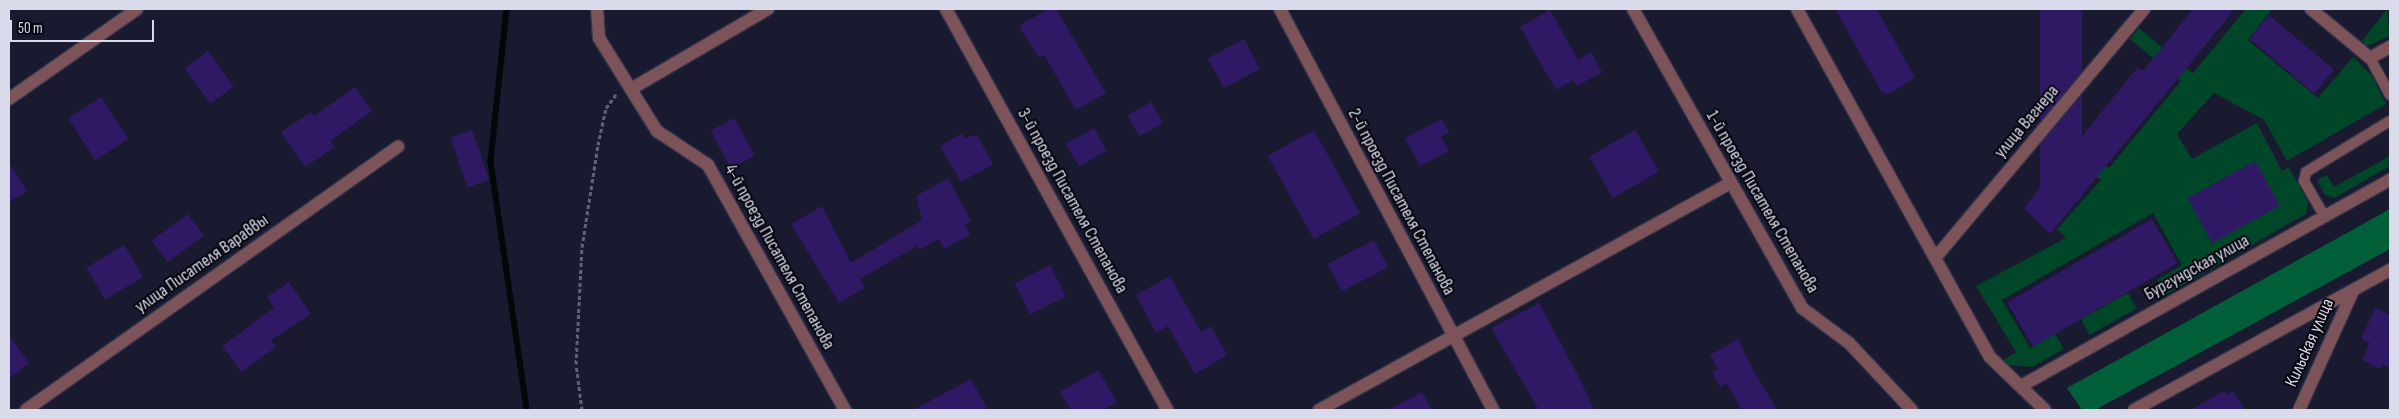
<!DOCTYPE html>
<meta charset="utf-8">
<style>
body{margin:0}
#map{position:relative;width:2399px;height:419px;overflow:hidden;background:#19192f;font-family:"Sofia Sans Condensed",sans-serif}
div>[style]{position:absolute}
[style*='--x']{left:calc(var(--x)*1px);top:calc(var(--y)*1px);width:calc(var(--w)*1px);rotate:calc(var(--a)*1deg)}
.green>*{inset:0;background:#004629;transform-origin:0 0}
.forest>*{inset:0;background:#005f39}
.stream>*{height:5.5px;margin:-2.75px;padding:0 2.75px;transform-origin:2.75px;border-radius:2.75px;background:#000808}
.building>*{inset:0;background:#2f1965;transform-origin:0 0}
.path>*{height:3px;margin-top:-1.5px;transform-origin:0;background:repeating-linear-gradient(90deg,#616275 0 4px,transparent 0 6.5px)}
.roads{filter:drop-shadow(1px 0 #343449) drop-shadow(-1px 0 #343449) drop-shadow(0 1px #343449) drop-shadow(0 -1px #343449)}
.lane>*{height:10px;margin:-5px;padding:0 5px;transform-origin:5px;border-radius:5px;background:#7c5359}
.street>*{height:12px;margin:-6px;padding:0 6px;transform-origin:6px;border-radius:6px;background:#7c5359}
span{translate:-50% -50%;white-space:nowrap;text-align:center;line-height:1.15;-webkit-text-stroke:4px #05050e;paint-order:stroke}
.street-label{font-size:18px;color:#dadbea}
.frame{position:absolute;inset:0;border:10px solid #dadbea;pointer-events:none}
.scale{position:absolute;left:10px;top:20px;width:144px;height:22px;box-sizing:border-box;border:2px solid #dadbea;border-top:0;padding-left:6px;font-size:15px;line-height:18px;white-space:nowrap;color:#dadbea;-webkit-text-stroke:4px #05050e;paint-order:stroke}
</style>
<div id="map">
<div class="green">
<div style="clip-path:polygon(2246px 9px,2272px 9px,2248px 40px,2318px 98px,2353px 57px,2372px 76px,2386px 104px,2287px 161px,2264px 120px,2214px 93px,2177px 134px,2192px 159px,2257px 123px,2282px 171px,2289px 167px,2308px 202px,2306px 214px,2165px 295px,2157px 280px,2182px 265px,2153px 213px,2002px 300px,2030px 348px,2055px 334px,2064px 349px,2032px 367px,2009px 365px,2003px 360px,2016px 352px,1976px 286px,2066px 238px,2057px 229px,2101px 180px,2047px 138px,2056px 127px,2109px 168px,2181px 81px,2130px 39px,2139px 28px,2193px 73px)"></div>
<div style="clip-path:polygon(2387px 9px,2390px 36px,2367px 46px,2362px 41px)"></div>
<div style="clip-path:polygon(2390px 156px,2390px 166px,2334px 198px,2325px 195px,2317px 180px,2327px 175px,2334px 187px)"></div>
<div style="left:2128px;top:293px;width:18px;height:54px;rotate:61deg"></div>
</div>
<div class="forest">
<div style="clip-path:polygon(2390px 209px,2390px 249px,2095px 410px,2082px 410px,2067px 388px)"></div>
</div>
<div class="stream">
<div style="--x:507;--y:9;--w:154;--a:96"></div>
<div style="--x:491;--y:162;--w:251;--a:81.7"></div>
</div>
<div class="building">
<div style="clip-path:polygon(1048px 9px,1056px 9px,1106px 93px,1076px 110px,1044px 55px,1039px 58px,1019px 26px)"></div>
<div style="clip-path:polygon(1835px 9px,1877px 9px,1915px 78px,1886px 95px,1881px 91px)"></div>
<div style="left:2040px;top:9px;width:42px;height:189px"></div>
<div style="clip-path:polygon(2193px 9px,2235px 9px,2050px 234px,2024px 208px,2124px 84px,2138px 67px,2143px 71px)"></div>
<div style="clip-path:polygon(1550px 10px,1578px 60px,1591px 52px,1602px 72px,1577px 86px,1573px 80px,1556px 90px,1520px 27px)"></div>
<div style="left:2269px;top:15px;width:85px;height:31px;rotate:40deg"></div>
<div style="left:1244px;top:39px;width:34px;height:41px;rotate:62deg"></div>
<div style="left:208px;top:51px;width:44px;height:29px;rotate:54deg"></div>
<div style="clip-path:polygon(355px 87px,372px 111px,330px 141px,335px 147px,305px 167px,281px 132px,311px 112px,314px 116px)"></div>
<div style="left:101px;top:97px;width:50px;height:39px;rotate:57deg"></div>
<div style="left:1151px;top:102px;width:24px;height:27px;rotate:60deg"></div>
<div style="left:734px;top:118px;width:43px;height:27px;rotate:61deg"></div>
<div style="clip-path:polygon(1442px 119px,1449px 132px,1441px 137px,1449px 151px,1420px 166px,1405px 138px)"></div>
<div style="left:1094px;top:128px;width:26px;height:32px;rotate:61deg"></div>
<div style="left:472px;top:130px;width:53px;height:23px;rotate:71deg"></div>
<div style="left:1314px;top:130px;width:95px;height:53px;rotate:61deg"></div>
<div style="left:1635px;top:130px;width:48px;height:53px;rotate:60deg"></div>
<div style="clip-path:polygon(962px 133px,965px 138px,977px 135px,993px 164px,961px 182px,940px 146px)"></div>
<div style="left:2255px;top:161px;width:51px;height:77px;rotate:61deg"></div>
<div style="clip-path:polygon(9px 162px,27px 191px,9px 202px)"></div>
<div style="clip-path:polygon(948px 178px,971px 221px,965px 224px,970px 235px,944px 249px,939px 239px,919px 250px,917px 246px,860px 279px,865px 288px,839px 303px,791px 224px,822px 206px,851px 263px,922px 220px,916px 196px)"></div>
<div style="left:188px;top:214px;width:27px;height:45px;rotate:54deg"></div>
<div style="left:2152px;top:219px;width:51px;height:167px;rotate:60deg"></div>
<div style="left:1374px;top:240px;width:31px;height:52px;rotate:63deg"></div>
<div style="left:124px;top:245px;width:37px;height:44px;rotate:59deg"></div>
<div style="left:1050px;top:265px;width:35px;height:40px;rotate:63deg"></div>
<div style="clip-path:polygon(1170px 276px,1201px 332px,1211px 326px,1227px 355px,1195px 374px,1168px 326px,1156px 333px,1136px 295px)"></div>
<div style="clip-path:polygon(289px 282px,311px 314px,271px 340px,276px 347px,241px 372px,222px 346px,274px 308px,267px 297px)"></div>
<div style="clip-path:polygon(1539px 303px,1579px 377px,1594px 410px,1539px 410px,1491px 328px)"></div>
<div style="clip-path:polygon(2375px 308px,2390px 315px,2390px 368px,2382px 364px,2380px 369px,2362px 360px,2370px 343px,2361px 339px)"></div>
<div style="clip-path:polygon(9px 335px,29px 363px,9px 378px)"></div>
<div style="clip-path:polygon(1738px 339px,1752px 368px,1777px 410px,1742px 410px,1726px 383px,1720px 387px,1712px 372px,1718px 369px,1710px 355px)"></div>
<div style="clip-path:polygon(1098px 370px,1117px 402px,1103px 410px,1071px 410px,1060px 392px)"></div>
<div style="clip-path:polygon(971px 379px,988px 410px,913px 410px)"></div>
<div style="clip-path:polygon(2224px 391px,2227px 395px,2233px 391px,2245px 410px,2191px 410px)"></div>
<div style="clip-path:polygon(1422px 392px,1432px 410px,1388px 410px)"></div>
</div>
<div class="path">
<div style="--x:582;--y:410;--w:46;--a:-97.4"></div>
<div style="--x:576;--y:364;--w:117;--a:-87.1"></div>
<div style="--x:582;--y:247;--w:103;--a:-81.1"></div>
<div style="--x:598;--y:145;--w:38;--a:-78"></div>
<div style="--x:606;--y:108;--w:17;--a:-54"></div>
</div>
<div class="roads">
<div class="lane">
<div style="--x:2370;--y:58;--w:42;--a:61.6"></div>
<div style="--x:2325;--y:217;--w:42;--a:-120.3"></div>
<div style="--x:2304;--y:181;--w:9;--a:-77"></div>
<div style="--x:2306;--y:172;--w:98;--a:-31.3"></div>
</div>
<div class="street">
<div style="--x:597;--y:9;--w:29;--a:86"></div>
<div style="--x:599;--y:38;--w:110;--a:58.1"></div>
<div style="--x:657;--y:131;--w:61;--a:33.7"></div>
<div style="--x:708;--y:165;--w:281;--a:60.8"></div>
<div style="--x:946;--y:9;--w:458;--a:61.1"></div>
<div style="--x:1280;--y:9;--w:454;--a:62"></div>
<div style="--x:1633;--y:9;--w:343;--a:60.5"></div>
<div style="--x:1802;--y:308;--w:59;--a:36.7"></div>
<div style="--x:1849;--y:343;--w:92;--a:46.8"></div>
<div style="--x:1797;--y:9;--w:398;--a:61"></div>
<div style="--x:1990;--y:357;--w:76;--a:43.9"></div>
<div style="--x:2311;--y:9;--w:77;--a:39.7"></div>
<div style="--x:2370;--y:58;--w:23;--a:-29"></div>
<div style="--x:631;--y:89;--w:159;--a:-30.3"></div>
<div style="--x:9;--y:99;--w:156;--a:-35.1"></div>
<div style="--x:1936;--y:257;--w:324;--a:-50"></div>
<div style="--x:2021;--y:386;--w:423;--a:-29.2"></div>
<div style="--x:26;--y:410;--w:456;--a:-35.3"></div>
<div style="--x:1319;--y:410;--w:468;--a:-28.9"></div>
<div style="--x:2134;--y:410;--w:292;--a:-28.7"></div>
<div style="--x:2299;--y:410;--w:131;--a:-65.6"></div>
</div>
</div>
<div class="street-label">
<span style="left:2027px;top:122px;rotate:-50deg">улица Вагнера</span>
<span style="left:1072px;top:201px;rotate:61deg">3-й проезд Писателя Степанова</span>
<span style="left:1401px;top:202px;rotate:62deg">2-й проезд Писателя Степанова</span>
<span style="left:1762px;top:202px;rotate:60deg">1-й проезд Писателя Степанова</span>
<span style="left:779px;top:257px;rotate:61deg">4-й проезд Писателя Степанова</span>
<span style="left:202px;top:264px;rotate:-35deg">улица Писателя Вараввы</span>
<span style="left:2197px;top:268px;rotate:-29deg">Бургундская улица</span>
<span style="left:2310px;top:343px;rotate:-66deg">Кильская улица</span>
</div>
<div class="frame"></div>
<div class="scale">50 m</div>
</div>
